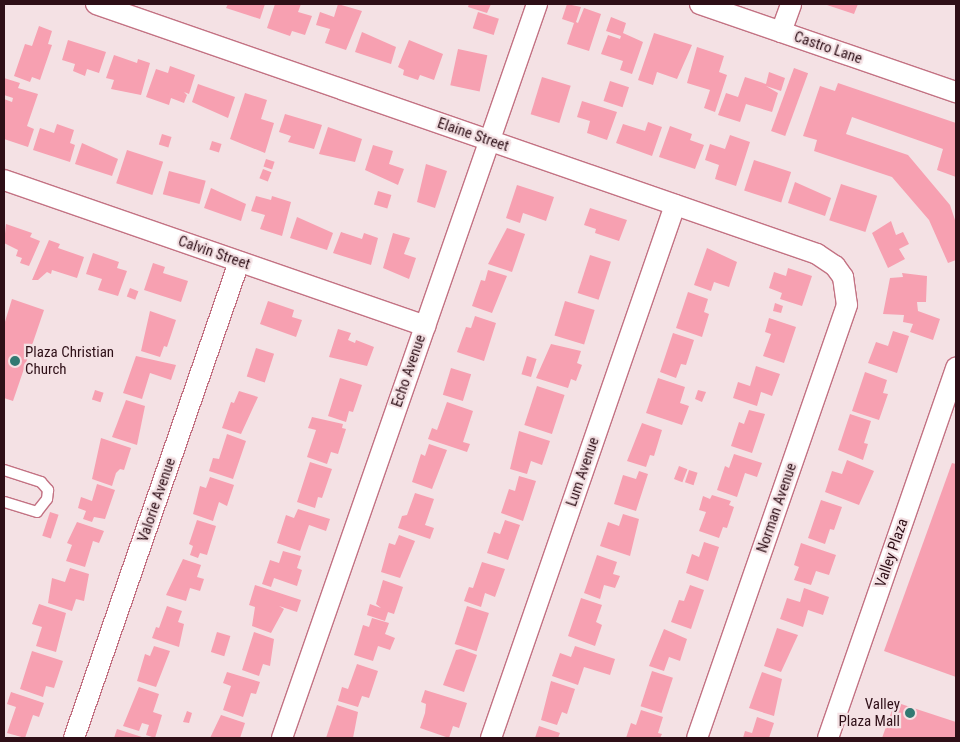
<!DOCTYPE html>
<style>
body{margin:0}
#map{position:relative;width:960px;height:742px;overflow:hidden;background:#f4e1e4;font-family:"Roboto Condensed",sans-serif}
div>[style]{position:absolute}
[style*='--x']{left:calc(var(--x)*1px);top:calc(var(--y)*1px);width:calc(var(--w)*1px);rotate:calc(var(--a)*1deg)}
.building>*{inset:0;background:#f7a0b1;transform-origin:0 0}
.roads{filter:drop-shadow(1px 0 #c37283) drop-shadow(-1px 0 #c37283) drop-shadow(0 1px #c37283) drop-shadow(0 -1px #c37283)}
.lane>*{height:10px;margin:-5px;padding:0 5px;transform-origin:5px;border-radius:5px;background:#fff}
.street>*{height:20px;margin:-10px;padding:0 10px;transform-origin:10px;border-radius:10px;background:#fff}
.dots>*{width:14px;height:14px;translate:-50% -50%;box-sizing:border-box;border:2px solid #f4e1e4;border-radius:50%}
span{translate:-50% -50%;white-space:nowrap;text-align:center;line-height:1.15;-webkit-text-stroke:4.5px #f4e1e4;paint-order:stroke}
.street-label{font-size:15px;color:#2e0f17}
.poi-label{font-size:15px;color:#2e0f17}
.left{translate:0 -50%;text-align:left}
.right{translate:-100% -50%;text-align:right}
.frame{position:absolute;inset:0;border:5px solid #2e0f17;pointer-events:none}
</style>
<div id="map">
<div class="building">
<div style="clip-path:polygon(228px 4px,265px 4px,260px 19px,226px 8px)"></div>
<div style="clip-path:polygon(275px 4px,301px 4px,298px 12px,312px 16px,305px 35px,292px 31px,290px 36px,267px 28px)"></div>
<div style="clip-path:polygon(338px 4px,362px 11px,346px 50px,325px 43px,330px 29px,316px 25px,320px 12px,334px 17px)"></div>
<div style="clip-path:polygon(469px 4px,491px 4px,487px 13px,468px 7px)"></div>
<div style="clip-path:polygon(567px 4px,581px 7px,576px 22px,578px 23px,584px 8px,601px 14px,589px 51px,567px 44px,574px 23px,562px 19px)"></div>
<div style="clip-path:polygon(824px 4px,858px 4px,854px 14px)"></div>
<div style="left:478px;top:12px;width:22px;height:17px;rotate:18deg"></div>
<div style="clip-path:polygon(611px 17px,626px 23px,623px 33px,643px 42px,632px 74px,620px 70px,623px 61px,601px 54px,608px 35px,620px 39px,621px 36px,606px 31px)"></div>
<div style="clip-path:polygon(39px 26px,52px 31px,48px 44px,52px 45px,40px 80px,32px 77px,30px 82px,14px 76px,25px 44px,32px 46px)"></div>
<div style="clip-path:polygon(362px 32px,396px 47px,391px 64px,355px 52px)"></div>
<div style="clip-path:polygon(654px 33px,692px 45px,677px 79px,657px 72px,653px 85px,638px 80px)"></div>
<div style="clip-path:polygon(68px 40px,106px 52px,99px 73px,87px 69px,85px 76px,73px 71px,75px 64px,62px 60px)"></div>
<div style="clip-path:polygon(409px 40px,443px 54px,434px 80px,420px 75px,418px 80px,403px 75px,404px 70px,398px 67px)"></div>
<div style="clip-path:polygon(697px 47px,724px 56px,719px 72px,727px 75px,715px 112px,704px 108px,710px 90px,687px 83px)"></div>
<div style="left:458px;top:49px;width:30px;height:37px;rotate:12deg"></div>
<div style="clip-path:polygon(114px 55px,137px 63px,138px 59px,150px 63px,141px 95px,111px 89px,114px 80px,106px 78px)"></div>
<div style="clip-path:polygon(170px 66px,195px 75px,189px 94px,184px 92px,187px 95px,184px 103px,171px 98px,169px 105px,146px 97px,156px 69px,168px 73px)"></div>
<div style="left:794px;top:68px;width:15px;height:67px;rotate:20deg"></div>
<div style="clip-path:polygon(769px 72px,785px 78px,781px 91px,766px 86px,778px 93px,772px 112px,746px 104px,740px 122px,718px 115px,726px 93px,738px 97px,745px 77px,766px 84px)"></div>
<div style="left:542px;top:77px;width:30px;height:39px;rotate:17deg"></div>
<div style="clip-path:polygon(4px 78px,20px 83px,18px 88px,38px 94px,27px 126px,34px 129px,28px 147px,4px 139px,4px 99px,12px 102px,13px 98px,4px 95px)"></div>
<div style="left:610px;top:81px;width:20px;height:21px;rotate:18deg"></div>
<div style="clip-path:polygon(838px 83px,956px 123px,956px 177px,937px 170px,943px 149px,852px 117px,846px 134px,908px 155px,950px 205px,956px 223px,956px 260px,948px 263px,929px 220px,892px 177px,814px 151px,817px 140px,803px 136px,820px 86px,835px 91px)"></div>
<div style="clip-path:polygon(198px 84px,235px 97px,228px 118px,192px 102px)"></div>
<div style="clip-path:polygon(245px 93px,267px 100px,261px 119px,274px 123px,265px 153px,230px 139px)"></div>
<div style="clip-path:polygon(582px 101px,617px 112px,607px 140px,587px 133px,590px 121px,577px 117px)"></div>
<div style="clip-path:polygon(285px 114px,322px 125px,314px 149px,288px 142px,291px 136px,279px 132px)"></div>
<div style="clip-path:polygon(648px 122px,662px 127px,652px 156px,616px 143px,623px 124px,645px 131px)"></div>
<div style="clip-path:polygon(57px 124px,74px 130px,70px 143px,75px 145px,70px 162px,33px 150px,40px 128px,54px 133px)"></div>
<div style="clip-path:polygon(670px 126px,692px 134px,690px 140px,704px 145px,695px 169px,659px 157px)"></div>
<div style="clip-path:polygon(328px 127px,362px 139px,355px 162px,319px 154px)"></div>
<div style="left:162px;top:134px;width:10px;height:11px;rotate:17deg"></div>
<div style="clip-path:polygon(730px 135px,750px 142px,736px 186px,715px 179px,719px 165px,705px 160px,710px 144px,725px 149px)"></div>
<div style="left:212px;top:141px;width:10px;height:9px;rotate:17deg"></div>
<div style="clip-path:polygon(82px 143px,118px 159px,112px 176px,75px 164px)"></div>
<div style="clip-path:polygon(373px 145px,393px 151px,389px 164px,404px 169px,398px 185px,365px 170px)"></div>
<div style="left:127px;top:150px;width:38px;height:35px;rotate:18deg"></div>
<div style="left:266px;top:159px;width:9px;height:8px;rotate:18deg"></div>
<div style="left:754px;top:160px;width:39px;height:32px;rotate:18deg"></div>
<div style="clip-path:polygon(426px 164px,447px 171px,435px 208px,417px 202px)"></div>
<div style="left:263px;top:169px;width:9px;height:10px;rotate:21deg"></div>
<div style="left:169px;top:171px;width:38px;height:24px;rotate:15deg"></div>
<div style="clip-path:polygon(795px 182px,831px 198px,825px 216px,788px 203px)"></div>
<div style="left:841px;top:184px;width:38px;height:38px;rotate:18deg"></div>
<div style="clip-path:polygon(517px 185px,554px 197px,546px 221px,523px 213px,520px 223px,506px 218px)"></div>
<div style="clip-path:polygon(211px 188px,246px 204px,241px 221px,204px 208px)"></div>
<div style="left:378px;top:191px;width:14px;height:14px;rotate:17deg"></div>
<div style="clip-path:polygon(256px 196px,271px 200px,272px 196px,291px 202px,282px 236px,260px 229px,265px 215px,251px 211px)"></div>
<div style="clip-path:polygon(590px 208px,627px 220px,619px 241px,595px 233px,596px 229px,584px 225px)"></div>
<div style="clip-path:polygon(297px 217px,333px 233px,327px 250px,290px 238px)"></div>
<div style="clip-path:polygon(891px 221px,896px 235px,903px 232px,909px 244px,899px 249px,905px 259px,888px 268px,872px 233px)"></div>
<div style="clip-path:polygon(6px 224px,32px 233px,30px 237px,40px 241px,29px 266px,20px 263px,22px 258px,16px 256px,18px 250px,4px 243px)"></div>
<div style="clip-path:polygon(507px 228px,525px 234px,512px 272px,488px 264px)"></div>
<div style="clip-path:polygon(341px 232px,362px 239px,364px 233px,378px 238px,371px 265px,333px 253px)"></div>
<div style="clip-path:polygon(393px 233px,410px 238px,404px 254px,416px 258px,409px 279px,383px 268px)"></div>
<div style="clip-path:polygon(49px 240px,60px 244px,58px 248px,84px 257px,77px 278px,52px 270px,51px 274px,47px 272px,38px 280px,32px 280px)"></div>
<div style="clip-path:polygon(707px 248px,737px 262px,729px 287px,714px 282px,711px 291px,694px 285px)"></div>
<div style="clip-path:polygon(93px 253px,119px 262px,117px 268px,127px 271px,118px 296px,98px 290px,102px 279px,86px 274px)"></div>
<div style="left:590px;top:255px;width:22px;height:40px;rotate:18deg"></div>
<div style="clip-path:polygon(153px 263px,165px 267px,163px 273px,188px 281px,181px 302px,144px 290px)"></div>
<div style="clip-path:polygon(788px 268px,812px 276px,802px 306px,780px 299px,782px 293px,769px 288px,774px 272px,786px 276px)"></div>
<div style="clip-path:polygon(488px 270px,507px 276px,492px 313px,472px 306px,481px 280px,485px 281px)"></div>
<div style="clip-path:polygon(902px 273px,927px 276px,926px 302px,917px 302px,918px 311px,940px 319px,933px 340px,910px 332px,913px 324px,903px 322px,904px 315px,883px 314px,890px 278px,903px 277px)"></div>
<div style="left:130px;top:288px;width:9px;height:9px;rotate:21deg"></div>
<div style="clip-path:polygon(688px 292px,708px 299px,704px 312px,709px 314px,702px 337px,676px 328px)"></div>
<div style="clip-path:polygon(12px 299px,44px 310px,13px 401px,4px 398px,4px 325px)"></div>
<div style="clip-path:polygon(268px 301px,294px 310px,292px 317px,302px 320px,296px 337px,260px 324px)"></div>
<div style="left:565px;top:301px;width:31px;height:36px;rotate:17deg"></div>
<div style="clip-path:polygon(775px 303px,783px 306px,781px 313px,773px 311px)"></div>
<div style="clip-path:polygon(150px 311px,176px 320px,167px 347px,164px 346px,160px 357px,141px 351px)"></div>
<div style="clip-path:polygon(475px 316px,496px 323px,484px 361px,457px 352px,466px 327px,471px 328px)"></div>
<div style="clip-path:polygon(769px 318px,796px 327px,784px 363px,763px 356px,771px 334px,765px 332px)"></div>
<div style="clip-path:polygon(338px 329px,351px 333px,348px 340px,355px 343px,356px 340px,374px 347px,367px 366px,329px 357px)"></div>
<div style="clip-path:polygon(893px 331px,909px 336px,897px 373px,868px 363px,876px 342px,888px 346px)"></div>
<div style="clip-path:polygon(673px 333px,694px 340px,686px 365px,681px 364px,676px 378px,660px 372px)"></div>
<div style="clip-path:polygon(551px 344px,581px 351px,577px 363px,582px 365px,576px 381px,571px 379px,568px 388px,536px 378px)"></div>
<div style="left:256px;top:348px;width:19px;height:30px;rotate:18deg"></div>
<div style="clip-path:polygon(136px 356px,176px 365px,171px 380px,150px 373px,142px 399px,123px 393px)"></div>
<div style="left:527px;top:356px;width:10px;height:19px;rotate:17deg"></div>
<div style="clip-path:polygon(756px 366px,780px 374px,772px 396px,761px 392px,757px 406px,733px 398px,738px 382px,750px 386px)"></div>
<div style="left:451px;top:368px;width:21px;height:28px;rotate:17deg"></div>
<div style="clip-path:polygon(865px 372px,887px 380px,883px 393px,888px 394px,879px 420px,852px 411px)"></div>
<div style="clip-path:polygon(340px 378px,362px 385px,353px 412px,349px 411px,346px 422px,328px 416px)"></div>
<div style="clip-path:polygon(658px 378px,685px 387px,680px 403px,689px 406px,682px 425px,646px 413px)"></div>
<div style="left:537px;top:386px;width:29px;height:41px;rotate:18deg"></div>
<div style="left:95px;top:390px;width:9px;height:10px;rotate:18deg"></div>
<div style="clip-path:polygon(698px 390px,706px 392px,702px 402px,695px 399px)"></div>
<div style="clip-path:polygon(239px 391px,258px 397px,241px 434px,222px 428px,231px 402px,234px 403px)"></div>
<div style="clip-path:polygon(126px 400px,145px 406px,137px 445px,112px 437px)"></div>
<div style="clip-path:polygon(447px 402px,473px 411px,463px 442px,470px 444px,467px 452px,428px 439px,432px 428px,437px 430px)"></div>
<div style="clip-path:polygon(749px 410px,765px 414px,752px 453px,731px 446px,739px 422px,744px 424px)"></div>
<div style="clip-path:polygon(850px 414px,871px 421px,864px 443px,868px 444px,863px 460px,838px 450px)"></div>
<div style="clip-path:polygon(312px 417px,343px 424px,342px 428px,346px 429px,338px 454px,331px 452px,327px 464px,307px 457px,316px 430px,308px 428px)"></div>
<div style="clip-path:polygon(642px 423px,662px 430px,654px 456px,650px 455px,646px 467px,627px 461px)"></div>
<div style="clip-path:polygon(519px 431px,550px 441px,542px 465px,531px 461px,527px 474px,510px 469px)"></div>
<div style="clip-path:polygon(227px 434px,246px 441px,233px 479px,209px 471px,213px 458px,219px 459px)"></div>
<div style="clip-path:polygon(101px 438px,131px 448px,124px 470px,120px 469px,116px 473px,112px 486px,92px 479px)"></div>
<div style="clip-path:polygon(429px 444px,447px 450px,432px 489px,412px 482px,421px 454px,425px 456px)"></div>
<div style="clip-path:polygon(734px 454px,762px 463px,757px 477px,745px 473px,737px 497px,717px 490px,725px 466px,729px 468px)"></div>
<div style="clip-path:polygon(847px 460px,874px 471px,859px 505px,825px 492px,832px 471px,842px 474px)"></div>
<div style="clip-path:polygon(310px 462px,332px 469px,322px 498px,318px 497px,315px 508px,297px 502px)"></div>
<div style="clip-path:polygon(952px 463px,956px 464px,956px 677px,884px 651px)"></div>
<div style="left:679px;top:466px;width:9px;height:14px;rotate:21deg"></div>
<div style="left:689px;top:470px;width:9px;height:13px;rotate:18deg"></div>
<div style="clip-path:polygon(639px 471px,648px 474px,636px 511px,614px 504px,623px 475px,636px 479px)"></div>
<div style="clip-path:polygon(519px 476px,536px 481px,523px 521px,501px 513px,509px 489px,515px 491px)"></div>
<div style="clip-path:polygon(210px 477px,234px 485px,227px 506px,219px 502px,213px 521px,193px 514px,200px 486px,206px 488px)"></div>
<div style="clip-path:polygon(97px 484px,115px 490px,105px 519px,94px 517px,92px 522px,83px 519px,86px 511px,78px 508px,81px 497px,92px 501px)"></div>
<div style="clip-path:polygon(415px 493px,434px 499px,425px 525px,434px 528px,430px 539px,398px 528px,402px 516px,407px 515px)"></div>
<div style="clip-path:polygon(712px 495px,731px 501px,729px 505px,734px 507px,727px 528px,723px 527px,719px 538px,699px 531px,706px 512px,699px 510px,703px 496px,710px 499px)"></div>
<div style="clip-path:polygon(821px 500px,842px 507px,834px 530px,830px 529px,825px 544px,808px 538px)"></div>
<div style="clip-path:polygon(298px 509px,330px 519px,326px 531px,309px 525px,300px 551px,277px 543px,286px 515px,294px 518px)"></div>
<div style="left:50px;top:512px;width:9px;height:25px;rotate:18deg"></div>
<div style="clip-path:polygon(623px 514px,639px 519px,630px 556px,600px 546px,608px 522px,619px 526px)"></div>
<div style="clip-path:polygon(197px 520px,216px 526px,207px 555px,200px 553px,198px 558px,190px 555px,193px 546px,189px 544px)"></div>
<div style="clip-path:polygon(505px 520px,520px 525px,508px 560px,487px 553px,494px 532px,500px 534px)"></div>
<div style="clip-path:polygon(77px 522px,104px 531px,99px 543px,93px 541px,85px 567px,66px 561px,72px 545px,67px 543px)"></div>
<div style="clip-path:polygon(399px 535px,415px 541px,400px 578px,381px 572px,389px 543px,395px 545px)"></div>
<div style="clip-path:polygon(704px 542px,719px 547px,708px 581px,686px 573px,692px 554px,699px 557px)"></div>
<div style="clip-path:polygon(801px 543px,836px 555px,829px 575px,816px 571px,811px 585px,794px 580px,799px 567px,794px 565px)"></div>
<div style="clip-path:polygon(283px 551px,301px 556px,297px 568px,302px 570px,297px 586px,274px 578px,271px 587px,262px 584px,270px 560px,279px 563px)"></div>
<div style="clip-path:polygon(597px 555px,617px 562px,613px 574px,620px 576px,615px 588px,604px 585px,600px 599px,584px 593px)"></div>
<div style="clip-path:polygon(183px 559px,201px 565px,197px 577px,204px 579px,200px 591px,190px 588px,186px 601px,166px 595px)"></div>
<div style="clip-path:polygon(482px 562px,505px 569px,495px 597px,485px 593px,481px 607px,464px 601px,469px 587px,473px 588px)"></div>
<div style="clip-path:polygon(70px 568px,89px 574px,84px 601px,76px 599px,72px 611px,48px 603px,52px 578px,65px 582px)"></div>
<div style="clip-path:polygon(383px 580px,403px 587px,394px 614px,388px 612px,385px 621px,367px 615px,370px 604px,381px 608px,376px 604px)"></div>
<div style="clip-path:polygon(255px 585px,301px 600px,297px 612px,279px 606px,284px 609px,271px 633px,252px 626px,255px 607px,249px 605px)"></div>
<div style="clip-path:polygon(690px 585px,704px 590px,691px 629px,671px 622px,679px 600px,684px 601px)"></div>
<div style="clip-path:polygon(804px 588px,829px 597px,823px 615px,808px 610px,803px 627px,780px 619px,787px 598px,800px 602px)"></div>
<div style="clip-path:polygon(581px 598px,602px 605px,596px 622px,602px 625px,595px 646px,568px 636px)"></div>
<div style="clip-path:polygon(39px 604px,66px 613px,56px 652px,36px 646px,42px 627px,32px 624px)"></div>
<div style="clip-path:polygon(167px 606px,182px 611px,178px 622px,184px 624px,179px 647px,152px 638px,156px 627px,159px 628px)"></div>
<div style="left:467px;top:606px;width:23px;height:40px;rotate:18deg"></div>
<div style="clip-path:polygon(372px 618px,389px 623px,385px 634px,395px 638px,390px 650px,378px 646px,373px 661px,354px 655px,363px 625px,369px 627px)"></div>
<div style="clip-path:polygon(777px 628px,798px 635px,781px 672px,764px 666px)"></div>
<div style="clip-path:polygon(664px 629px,687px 639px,680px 661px,669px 657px,664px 671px,649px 666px)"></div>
<div style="left:217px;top:632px;width:14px;height:21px;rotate:17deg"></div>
<div style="clip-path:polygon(254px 632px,274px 639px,270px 666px,263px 664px,259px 676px,242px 670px)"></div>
<div style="clip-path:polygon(154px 646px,170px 651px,156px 687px,137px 681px,145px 654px,150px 656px)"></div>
<div style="clip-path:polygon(575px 646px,615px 659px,610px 675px,584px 667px,578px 685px,552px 676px,560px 653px,571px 657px)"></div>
<div style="clip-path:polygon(461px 649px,477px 655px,464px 692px,443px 685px,456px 650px)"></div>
<div style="clip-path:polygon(32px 651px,63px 661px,54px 688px,46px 686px,43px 697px,20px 689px)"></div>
<div style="clip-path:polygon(357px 664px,378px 671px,369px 698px,362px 696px,358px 707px,338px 701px,342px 687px,348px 689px)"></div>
<div style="left:652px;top:671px;width:22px;height:37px;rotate:18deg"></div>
<div style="clip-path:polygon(227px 672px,260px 682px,256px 694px,251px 693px,243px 717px,223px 710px,231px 686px,223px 683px)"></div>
<div style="clip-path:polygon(762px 672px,782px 679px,774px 716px,749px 708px)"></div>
<div style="clip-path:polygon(551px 681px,575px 689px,567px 714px,562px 712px,557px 725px,541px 720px)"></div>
<div style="clip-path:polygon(139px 687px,159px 694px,153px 712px,162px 715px,155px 738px,146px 735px,149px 725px,142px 723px,139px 731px,123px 726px)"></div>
<div style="clip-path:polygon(425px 690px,467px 703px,459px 728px,453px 726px,449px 738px,420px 728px,425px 713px,426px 704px,421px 702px)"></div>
<div style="clip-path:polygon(11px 692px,44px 703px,39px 717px,33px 715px,25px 738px,7px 733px,16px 707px,7px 704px)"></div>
<div style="clip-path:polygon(895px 702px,956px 722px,956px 738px,882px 738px)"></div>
<div style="clip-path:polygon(337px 705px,358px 712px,353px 738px,326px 738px)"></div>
<div style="clip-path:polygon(641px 710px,663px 717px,658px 733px,662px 734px,660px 738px,626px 738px,631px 723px,636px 725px)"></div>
<div style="clip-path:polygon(187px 711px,192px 713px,189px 723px,183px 722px)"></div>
<div style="clip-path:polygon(221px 715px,245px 723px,240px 738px,210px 738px)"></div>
<div style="clip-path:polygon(757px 717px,774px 723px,769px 738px,743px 738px,745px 731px,752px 733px)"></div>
<div style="clip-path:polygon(539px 726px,560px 733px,558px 738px,535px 738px)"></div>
<div style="clip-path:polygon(117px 729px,145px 738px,114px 738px)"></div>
</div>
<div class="roads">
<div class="lane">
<div style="--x:4;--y:470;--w:39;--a:18"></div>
<div style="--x:41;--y:482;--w:11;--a:49"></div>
<div style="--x:48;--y:490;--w:9;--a:96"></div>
<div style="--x:47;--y:499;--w:16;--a:128"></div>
<div style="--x:37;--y:512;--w:34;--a:-163"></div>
</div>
<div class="street">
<div style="--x:96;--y:4;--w:763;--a:19.12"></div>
<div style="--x:817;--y:254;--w:22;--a:34"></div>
<div style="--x:835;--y:266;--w:14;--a:54"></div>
<div style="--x:843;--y:277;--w:28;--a:82"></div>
<div style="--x:847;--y:305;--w:458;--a:109.1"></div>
<div style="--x:700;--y:4;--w:271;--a:19"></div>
<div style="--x:781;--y:32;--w:30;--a:-70"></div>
<div style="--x:4;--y:180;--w:446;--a:19.1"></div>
<div style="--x:74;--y:738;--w:504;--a:-70.88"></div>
<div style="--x:282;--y:738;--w:777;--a:-70.84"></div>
<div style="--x:491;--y:738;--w:564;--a:-70.95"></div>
<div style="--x:828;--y:738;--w:392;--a:-70.9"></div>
</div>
</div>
<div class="dots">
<div style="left:15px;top:361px;background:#327972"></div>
<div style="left:910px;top:713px;background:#327972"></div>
</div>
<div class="street-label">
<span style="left:828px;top:48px;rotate:19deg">Castro Lane</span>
<span style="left:473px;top:135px;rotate:19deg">Elaine Street</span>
<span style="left:214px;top:253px;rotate:19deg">Calvin Street</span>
<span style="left:409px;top:371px;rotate:-71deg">Echo Avenue</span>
<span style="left:583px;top:472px;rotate:-71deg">Lum Avenue</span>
<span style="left:157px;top:500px;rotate:-71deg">Valorie Avenue</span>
<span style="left:777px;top:508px;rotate:-71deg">Norman Avenue</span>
<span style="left:892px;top:553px;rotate:-71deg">Valley Plaza</span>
</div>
<div class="poi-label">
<span class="left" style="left:25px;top:361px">Plaza Christian<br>Church</span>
<span class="right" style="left:900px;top:713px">Valley<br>Plaza Mall</span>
</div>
<div class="frame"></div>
</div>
